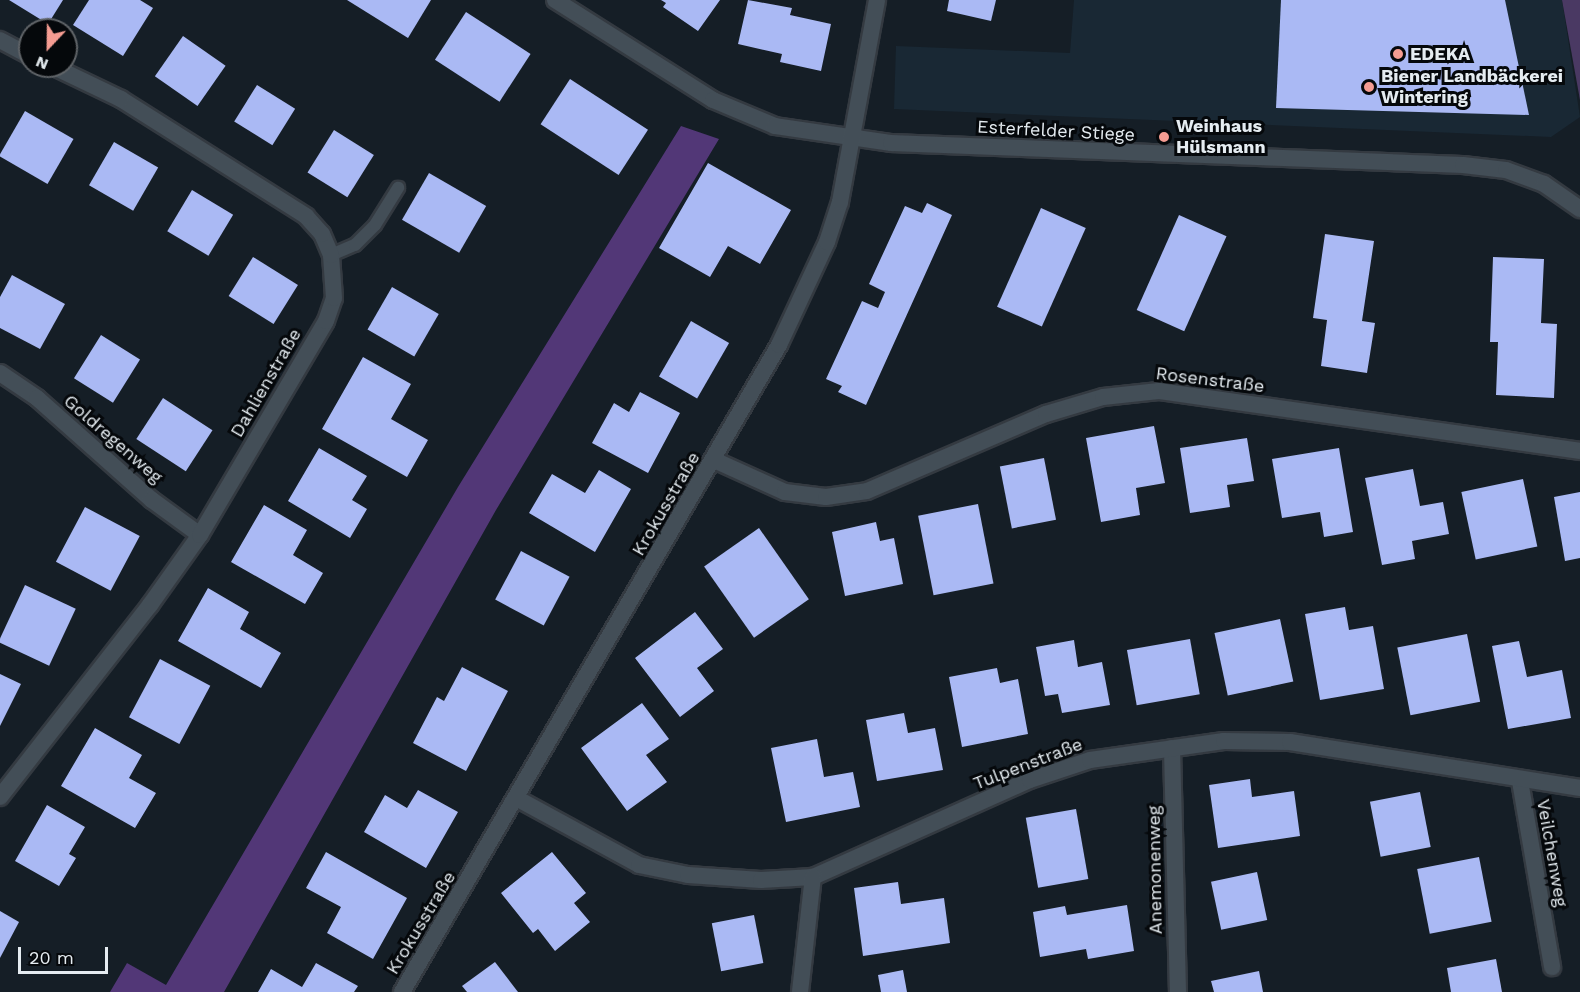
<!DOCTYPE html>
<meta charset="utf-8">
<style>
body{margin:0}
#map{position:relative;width:1580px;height:992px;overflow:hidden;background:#151e26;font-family:"Work Sans",sans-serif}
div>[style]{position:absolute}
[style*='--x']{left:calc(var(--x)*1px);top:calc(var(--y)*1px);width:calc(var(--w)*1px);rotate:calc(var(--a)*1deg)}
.built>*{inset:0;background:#192834}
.green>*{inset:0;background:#4a3963}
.forest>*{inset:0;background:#523777}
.building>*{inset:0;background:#aab9f4;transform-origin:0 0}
.roads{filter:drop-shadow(2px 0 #343a41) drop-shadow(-2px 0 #343a41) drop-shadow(0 2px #343a41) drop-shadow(0 -2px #343a41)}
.service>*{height:12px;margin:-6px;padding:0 6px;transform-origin:6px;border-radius:6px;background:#434e57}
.minor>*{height:16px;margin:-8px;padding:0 8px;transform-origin:8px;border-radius:8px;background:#434e57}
.dots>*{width:16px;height:16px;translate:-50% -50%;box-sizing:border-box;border:3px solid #05080b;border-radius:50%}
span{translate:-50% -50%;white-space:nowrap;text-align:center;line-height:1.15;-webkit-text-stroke:6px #05080b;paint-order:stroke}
.poi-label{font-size:18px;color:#e5ecf1;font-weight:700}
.left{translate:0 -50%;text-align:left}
.street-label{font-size:18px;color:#e5ecf1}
.north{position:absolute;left:18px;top:18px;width:60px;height:60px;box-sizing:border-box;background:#05080b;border:2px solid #5f6367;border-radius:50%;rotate:202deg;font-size:16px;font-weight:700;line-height:24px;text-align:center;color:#e5ecf1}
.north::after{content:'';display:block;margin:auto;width:21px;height:27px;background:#f59c92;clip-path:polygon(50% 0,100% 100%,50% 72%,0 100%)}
.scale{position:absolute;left:18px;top:947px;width:90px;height:27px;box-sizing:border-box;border:3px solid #e5ecf1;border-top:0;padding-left:8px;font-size:18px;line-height:21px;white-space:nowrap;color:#e5ecf1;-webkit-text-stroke:4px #05080b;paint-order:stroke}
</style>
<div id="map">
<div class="built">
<div style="clip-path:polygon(1074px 0,1562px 0,1580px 117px,1551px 137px,894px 109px,896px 46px,1070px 53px)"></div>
</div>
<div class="green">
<div style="clip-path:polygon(1562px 0,1580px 0,1580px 100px)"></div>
</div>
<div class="forest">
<div style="clip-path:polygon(681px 126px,719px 139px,496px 510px,224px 992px,110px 992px,127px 963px,166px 985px,458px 487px)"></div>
</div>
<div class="building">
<div style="clip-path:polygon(9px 0,63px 0,48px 24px)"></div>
<div style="clip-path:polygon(89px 0,140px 0,153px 8px,123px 56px,73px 25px)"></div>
<div style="clip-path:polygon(347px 0,431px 0,408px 38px)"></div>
<div style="clip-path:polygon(661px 0,720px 0,698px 31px,663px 7px,666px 3px)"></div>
<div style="clip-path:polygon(748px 0,792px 8px,790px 15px,831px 24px,821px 71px,780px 62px,782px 54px,738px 44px)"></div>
<div style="clip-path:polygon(949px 0,996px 0,991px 21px,947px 11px)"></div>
<div style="clip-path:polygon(1281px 0,1505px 0,1529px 115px,1276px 108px)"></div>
<div style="left:466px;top:12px;width:77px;height:57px;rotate:33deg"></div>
<div style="left:183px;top:36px;width:52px;height:49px;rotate:35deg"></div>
<div style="left:570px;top:79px;width:93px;height:54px;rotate:33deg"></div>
<div style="left:257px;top:85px;width:45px;height:43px;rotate:32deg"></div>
<div style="left:25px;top:111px;width:56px;height:52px;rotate:30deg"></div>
<div style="left:334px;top:130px;width:47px;height:50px;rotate:32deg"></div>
<div style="left:114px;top:142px;width:51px;height:50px;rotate:30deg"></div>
<div style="clip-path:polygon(708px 163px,791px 210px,760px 264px,728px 246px,710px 277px,659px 248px)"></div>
<div style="left:429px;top:173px;width:66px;height:54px;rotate:30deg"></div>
<div style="left:192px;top:190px;width:48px;height:48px;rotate:31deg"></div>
<div style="clip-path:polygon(927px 203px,952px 215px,866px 405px,838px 392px,842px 386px,826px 379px,862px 301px,878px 308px,885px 292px,869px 284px,905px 206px,922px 213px)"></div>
<div style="left:1041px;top:208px;width:49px;height:108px;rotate:24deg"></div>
<div style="left:1179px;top:215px;width:52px;height:104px;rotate:24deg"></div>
<div style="clip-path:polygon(1325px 234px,1374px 241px,1362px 321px,1375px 323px,1367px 373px,1321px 366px,1327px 320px,1313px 318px)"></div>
<div style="left:253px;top:257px;width:53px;height:46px;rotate:32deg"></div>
<div style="clip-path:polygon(1493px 257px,1544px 259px,1541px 323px,1557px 324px,1554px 398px,1496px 395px,1498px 342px,1490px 342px)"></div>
<div style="clip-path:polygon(12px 275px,65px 304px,40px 349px,0 328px,0 297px)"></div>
<div style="left:392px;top:287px;width:54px;height:49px;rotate:30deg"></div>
<div style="left:691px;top:321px;width:44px;height:64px;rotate:30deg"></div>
<div style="left:101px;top:335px;width:46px;height:51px;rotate:32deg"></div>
<div style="clip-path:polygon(363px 357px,411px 384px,391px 419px,428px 440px,407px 477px,322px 429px)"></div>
<div style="clip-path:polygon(640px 392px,680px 413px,648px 473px,592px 443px,614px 403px,629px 412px)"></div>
<div style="left:163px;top:398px;width:59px;height:49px;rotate:33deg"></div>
<div style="clip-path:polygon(1154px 426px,1165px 483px,1136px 488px,1140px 515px,1101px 522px,1086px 438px)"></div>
<div style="clip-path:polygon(1247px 438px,1254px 481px,1227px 485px,1230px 507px,1190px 513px,1180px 448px)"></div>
<div style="clip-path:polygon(319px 448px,367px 476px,352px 500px,367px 509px,350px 538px,288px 501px)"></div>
<div style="clip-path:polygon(1339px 448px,1353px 532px,1324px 537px,1320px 512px,1282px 518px,1272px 459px)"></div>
<div style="left:1044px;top:458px;width:63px;height:45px;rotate:79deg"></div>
<div style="clip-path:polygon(1413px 469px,1420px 506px,1443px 502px,1449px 534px,1412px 541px,1415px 559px,1382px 565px,1365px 478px)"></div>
<div style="clip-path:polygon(599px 470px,631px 489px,595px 552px,529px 513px,552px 474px,585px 493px)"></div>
<div style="left:1523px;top:479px;width:69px;height:63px;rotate:78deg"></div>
<div style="clip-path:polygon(1580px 492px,1580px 558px,1565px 561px,1554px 497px)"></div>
<div style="left:978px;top:504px;width:81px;height:61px;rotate:79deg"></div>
<div style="clip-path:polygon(264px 505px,307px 530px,293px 555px,323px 573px,305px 604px,231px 562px)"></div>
<div style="left:85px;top:507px;width:62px;height:62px;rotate:28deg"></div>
<div style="clip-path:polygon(876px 522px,880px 541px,894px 538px,903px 584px,845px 596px,832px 532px)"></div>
<div style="left:759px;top:528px;width:87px;height:67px;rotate:55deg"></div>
<div style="left:521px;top:551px;width:55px;height:55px;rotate:28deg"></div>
<div style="left:25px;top:585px;width:56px;height:63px;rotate:25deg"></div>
<div style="clip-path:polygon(208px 588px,249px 612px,240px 629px,281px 653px,261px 688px,178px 641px)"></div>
<div style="clip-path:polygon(1345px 607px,1349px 630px,1373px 626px,1384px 689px,1320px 700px,1305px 614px)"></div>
<div style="clip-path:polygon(695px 612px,723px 649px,697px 668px,714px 691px,680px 717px,635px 658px)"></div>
<div style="left:1280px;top:619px;width:64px;height:67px;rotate:78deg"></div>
<div style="left:1467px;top:634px;width:69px;height:71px;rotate:79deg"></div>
<div style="left:1190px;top:639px;width:56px;height:64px;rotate:80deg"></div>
<div style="clip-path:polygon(1074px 640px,1078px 667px,1102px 662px,1110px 705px,1062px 713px,1058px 694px,1045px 696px,1036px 647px)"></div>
<div style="clip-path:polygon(1519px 641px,1527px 677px,1562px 670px,1571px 718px,1508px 729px,1492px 646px)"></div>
<div style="left:160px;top:659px;width:57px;height:66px;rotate:28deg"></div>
<div style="clip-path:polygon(462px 667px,508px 691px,466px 771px,413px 743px,437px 697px,444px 701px)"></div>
<div style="clip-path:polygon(997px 668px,1000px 683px,1018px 679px,1028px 734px,962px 747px,949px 677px)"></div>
<div style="clip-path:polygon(0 674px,21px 684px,0 726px)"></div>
<div style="clip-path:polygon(642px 703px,669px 739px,646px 755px,667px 782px,627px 811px,581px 748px)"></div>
<div style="clip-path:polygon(904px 713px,908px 733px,935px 728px,943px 770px,877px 781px,866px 720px)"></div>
<div style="clip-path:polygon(95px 728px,142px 755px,129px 778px,156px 793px,135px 828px,61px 786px)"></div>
<div style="clip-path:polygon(817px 739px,824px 777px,853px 772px,860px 807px,786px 822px,771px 748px)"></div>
<div style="clip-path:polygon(1250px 779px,1252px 797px,1294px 791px,1300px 836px,1218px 848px,1209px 785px)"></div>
<div style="clip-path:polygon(418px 790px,458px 812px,426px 868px,364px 832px,385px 795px,407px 808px)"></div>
<div style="left:1420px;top:792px;width:56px;height:51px;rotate:79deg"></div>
<div style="clip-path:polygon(47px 805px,85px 827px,69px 854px,76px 858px,59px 886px,15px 861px)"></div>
<div style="left:1076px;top:809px;width:71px;height:51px;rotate:80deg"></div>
<div style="clip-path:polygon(326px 852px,407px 898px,373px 959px,327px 933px,341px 907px,306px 888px)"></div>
<div style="clip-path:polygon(552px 852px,586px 893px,574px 903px,590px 922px,555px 951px,538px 929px,533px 933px,501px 893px)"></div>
<div style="left:1479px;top:857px;width:66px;height:63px;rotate:79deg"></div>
<div style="left:1257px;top:872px;width:49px;height:47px;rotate:78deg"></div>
<div style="clip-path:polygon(898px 882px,901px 904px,944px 898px,950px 943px,863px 956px,854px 888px)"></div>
<div style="clip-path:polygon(1127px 905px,1134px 951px,1088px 959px,1086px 949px,1040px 957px,1033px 912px,1065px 906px,1067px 915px)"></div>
<div style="clip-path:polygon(0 911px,19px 922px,0 958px)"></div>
<div style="left:754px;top:915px;width:49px;height:43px;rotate:79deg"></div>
<div style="clip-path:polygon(1496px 959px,1502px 992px,1451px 992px,1447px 968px)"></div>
<div style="clip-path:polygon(495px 962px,518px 992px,467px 992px,462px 986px)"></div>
<div style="clip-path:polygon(316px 963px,358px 986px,354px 992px,258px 992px,271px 969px,302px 987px)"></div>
<div style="clip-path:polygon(903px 970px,907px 992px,881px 992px,878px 975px)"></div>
<div style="clip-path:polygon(1259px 971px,1263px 992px,1214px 992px,1211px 981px)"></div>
</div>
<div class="roads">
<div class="service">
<div style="--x:331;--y:255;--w:26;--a:-23"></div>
<div style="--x:355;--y:245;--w:28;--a:-45"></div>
<div style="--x:375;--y:225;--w:44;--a:-58.1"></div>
</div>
<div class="minor">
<div style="--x:555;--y:0;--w:187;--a:32.3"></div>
<div style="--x:713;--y:100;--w:67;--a:22.8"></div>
<div style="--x:775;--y:126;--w:117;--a:8.3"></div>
<div style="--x:891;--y:143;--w:572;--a:2.2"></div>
<div style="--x:1463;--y:165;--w:43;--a:6.6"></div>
<div style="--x:1506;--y:170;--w:40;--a:20.2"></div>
<div style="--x:1544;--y:184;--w:44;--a:34.8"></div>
<div style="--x:0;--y:40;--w:34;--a:28"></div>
<div style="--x:0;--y:373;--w:45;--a:34"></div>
<div style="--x:37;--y:398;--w:154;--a:41.6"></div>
<div style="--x:152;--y:500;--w:59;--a:36.1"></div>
<div style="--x:714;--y:460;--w:78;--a:24.3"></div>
<div style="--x:785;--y:492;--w:41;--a:7"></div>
<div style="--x:826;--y:497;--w:41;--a:-8.3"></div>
<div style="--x:867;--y:491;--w:195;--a:-23.3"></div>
<div style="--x:1046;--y:414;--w:59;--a:-16.6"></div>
<div style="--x:1103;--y:397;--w:56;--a:-6.1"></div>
<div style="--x:1159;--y:391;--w:425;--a:8.1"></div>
<div style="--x:1172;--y:748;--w:244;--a:88.6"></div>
<div style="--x:1520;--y:781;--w:189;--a:80.2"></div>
<div style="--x:0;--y:797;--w:244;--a:-52"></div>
<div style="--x:150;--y:605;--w:86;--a:-54.5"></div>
<div style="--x:200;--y:535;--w:248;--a:-59.5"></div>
<div style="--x:326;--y:321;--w:24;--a:-71"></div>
<div style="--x:334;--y:298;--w:43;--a:-94"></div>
<div style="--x:331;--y:255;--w:23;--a:-113"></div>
<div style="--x:322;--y:234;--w:24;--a:-132"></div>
<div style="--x:306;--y:216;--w:219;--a:-147.7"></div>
<div style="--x:121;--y:99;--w:76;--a:-154.4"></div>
<div style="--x:518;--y:799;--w:138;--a:28.6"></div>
<div style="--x:639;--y:865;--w:50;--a:11.5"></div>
<div style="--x:688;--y:875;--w:73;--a:3.9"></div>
<div style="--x:761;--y:880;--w:52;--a:-3.3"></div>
<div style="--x:813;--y:877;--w:238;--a:-24.1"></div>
<div style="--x:1030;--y:780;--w:63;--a:-18.4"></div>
<div style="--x:1090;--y:760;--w:135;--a:-8.1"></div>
<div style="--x:1224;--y:741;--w:66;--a:0.9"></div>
<div style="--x:1290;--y:742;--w:294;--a:9"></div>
<div style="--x:402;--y:992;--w:749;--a:-59.77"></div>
<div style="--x:779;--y:345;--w:114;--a:-65"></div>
<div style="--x:827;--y:242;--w:42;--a:-72"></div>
<div style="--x:840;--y:202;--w:205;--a:-79.6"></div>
<div style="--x:800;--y:992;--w:116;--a:-83.6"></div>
</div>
</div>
<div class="dots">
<div style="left:1398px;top:54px;background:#f59c92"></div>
<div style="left:1369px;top:87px;background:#f59c92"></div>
<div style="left:1164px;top:137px;background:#f59c92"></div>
</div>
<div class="poi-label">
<span class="left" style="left:1410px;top:54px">EDEKA</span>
<span class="left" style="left:1381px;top:87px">Biener Landbäckerei<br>Wintering</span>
<span class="left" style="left:1176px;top:137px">Weinhaus<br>Hülsmann</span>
</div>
<div class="street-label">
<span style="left:1056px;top:131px;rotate:3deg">Esterfelder Stiege</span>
<span style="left:1210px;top:380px;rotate:7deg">Rosenstraße</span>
<span style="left:266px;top:383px;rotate:-60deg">Dahlienstraße</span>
<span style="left:113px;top:439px;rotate:41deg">Goldregenweg</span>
<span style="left:666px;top:504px;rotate:-60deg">Krokusstraße</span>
<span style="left:1028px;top:764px;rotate:-21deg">Tulpenstraße</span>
<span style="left:1552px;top:853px;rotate:80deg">Veilchenweg</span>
<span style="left:1155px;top:870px;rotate:-91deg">Anemonenweg</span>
<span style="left:421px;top:923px;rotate:-59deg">Krokusstraße</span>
</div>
<div class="north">N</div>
<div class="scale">20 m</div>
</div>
